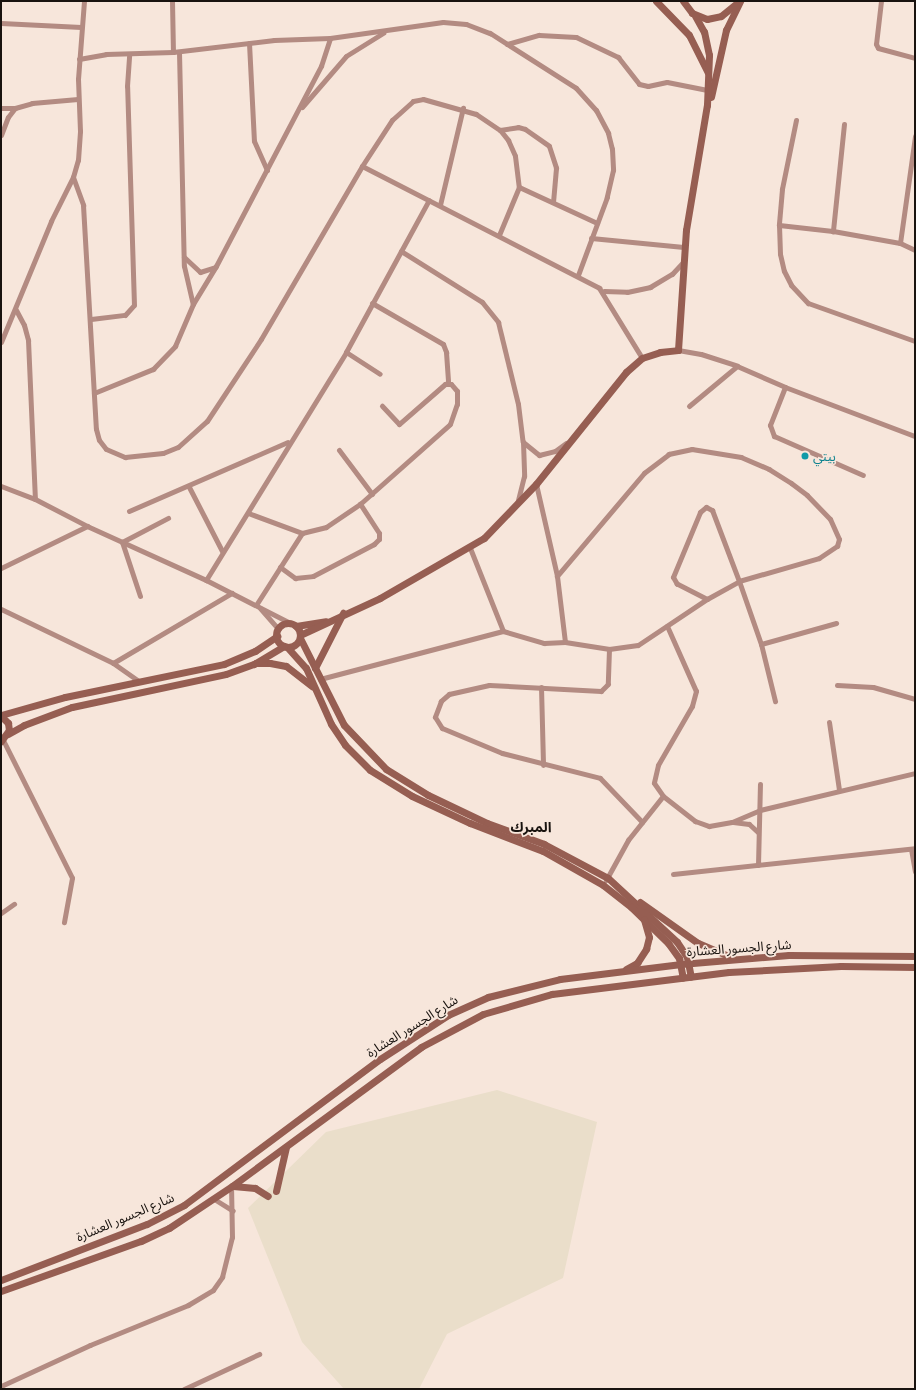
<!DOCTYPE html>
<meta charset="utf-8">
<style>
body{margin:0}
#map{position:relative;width:916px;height:1390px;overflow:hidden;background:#f7e6db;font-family:Manrope,"Noto Sans Arabic",sans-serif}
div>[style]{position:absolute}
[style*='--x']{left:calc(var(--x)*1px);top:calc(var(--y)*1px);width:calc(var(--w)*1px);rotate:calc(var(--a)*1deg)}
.industrial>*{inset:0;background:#eadeca}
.street>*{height:5px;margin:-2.5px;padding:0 2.5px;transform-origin:2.5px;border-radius:2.5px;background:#b38b82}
.secondary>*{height:7px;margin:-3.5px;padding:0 3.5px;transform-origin:3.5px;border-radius:3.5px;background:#965e52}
.secondary>.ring{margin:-3.5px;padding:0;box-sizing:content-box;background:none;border:7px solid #965e52;border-radius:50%}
.dots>*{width:11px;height:11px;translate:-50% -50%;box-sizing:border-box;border:2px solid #f7e6db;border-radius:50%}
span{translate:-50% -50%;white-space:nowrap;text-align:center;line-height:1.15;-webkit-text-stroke:3.5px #f7e6db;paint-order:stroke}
.culture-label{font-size:13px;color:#0d838f}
.left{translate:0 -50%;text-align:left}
.street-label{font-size:13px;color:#19130f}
.neighbourhood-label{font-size:14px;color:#19130f;font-weight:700}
.frame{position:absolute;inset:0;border:2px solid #19130f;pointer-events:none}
</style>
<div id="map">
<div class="industrial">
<div style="clip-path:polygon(497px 1090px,597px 1122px,563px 1278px,447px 1334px,419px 1389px,344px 1389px,302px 1342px,248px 1208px,326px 1132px)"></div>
</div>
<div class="street">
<div style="--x:172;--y:1;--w:51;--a:88.9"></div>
<div style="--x:881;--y:1;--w:43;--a:96.6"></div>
<div style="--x:876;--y:44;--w:4;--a:63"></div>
<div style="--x:878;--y:48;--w:38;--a:15"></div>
<div style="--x:1;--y:23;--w:80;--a:2.9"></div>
<div style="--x:249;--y:43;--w:98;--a:87.1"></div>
<div style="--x:254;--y:141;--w:32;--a:66"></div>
<div style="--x:507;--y:44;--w:33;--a:-16"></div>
<div style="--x:539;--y:35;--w:37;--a:3"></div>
<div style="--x:576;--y:37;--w:47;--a:25.5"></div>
<div style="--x:618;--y:57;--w:34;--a:52"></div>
<div style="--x:639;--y:84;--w:9;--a:13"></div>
<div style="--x:648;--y:86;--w:19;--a:-12"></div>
<div style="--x:667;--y:82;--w:41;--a:11.3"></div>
<div style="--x:179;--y:52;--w:214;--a:88.7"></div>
<div style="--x:184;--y:266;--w:39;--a:77"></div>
<div style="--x:79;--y:59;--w:27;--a:-10"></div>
<div style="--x:106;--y:54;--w:67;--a:-1.7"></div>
<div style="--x:173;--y:52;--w:102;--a:-6.8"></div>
<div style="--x:274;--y:40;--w:56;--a:-2"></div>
<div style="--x:302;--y:107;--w:67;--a:-49.2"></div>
<div style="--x:346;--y:56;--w:44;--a:-31.9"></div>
<div style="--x:1;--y:108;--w:14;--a:0"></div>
<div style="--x:796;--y:120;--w:70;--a:101.5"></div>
<div style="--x:782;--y:189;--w:36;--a:95"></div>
<div style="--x:779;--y:225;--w:29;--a:88"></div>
<div style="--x:780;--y:254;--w:17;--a:77"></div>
<div style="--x:784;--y:271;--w:16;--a:63"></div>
<div style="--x:791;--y:285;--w:25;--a:47"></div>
<div style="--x:808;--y:303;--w:114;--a:19.6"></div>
<div style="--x:844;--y:124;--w:108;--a:95.9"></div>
<div style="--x:833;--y:231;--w:68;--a:10.2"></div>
<div style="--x:900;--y:243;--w:17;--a:25"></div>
<div style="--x:500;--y:130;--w:18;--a:-9"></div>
<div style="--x:518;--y:127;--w:7;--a:16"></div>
<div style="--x:525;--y:129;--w:29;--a:35"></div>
<div style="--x:549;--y:146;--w:23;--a:72"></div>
<div style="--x:556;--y:168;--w:34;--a:95"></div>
<div style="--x:1;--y:135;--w:19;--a:-69"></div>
<div style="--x:8;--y:117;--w:11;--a:-52"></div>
<div style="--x:15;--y:108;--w:18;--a:-16"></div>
<div style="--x:32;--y:103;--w:46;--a:-5"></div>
<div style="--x:362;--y:166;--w:267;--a:27.2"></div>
<div style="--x:599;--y:288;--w:82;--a:58.4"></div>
<div style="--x:73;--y:177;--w:30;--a:70"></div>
<div style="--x:83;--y:205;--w:224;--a:86.7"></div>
<div style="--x:96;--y:429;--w:11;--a:75"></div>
<div style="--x:99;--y:440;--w:11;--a:52"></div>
<div style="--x:106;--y:449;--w:21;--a:23"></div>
<div style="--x:125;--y:457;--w:38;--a:-6"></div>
<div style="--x:163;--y:453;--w:16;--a:-22"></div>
<div style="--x:178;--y:447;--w:39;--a:-42"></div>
<div style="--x:207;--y:421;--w:98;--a:-56.6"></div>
<div style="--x:261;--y:339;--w:200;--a:-59.7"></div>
<div style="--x:362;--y:166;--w:55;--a:-56.9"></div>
<div style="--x:392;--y:120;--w:28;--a:-42"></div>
<div style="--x:413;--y:101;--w:10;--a:-11"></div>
<div style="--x:423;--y:99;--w:55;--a:15.8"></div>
<div style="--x:476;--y:114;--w:29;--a:34"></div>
<div style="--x:500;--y:130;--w:13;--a:51"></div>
<div style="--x:508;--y:140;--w:17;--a:66"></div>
<div style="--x:515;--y:156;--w:31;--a:83"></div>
<div style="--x:519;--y:187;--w:52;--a:112.6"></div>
<div style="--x:519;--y:187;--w:86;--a:24.8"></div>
<div style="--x:440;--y:205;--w:100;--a:-76.7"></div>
<div style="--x:779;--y:225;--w:54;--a:6.3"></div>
<div style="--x:591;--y:238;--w:93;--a:5.5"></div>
<div style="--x:900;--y:243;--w:108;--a:-82"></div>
<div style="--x:401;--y:251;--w:96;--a:32.2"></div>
<div style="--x:482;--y:302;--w:26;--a:51"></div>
<div style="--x:498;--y:322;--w:84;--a:76.3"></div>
<div style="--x:518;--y:404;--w:38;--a:83"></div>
<div style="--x:523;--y:442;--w:34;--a:88"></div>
<div style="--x:524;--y:476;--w:29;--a:104"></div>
<div style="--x:184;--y:257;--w:22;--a:43"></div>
<div style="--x:200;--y:272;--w:16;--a:-18"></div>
<div style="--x:604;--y:291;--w:23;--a:2"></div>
<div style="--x:627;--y:292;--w:24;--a:-12"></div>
<div style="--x:650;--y:287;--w:26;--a:-31"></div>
<div style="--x:672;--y:274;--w:16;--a:-47"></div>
<div style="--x:372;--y:303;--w:82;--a:30"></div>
<div style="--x:443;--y:344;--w:9;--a:69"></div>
<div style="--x:446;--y:352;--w:31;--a:86"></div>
<div style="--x:16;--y:310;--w:17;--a:62"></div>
<div style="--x:24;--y:325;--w:16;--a:75"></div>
<div style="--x:28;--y:340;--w:159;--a:87.5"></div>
<div style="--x:91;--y:319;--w:34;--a:-7"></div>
<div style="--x:125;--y:315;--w:13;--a:-48"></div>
<div style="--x:134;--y:305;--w:219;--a:-91.8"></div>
<div style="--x:127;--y:86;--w:32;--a:-86"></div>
<div style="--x:1;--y:342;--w:131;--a:-67.5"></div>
<div style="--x:51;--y:221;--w:49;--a:-63.4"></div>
<div style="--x:73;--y:177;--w:18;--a:-74"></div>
<div style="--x:78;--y:160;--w:29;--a:-86"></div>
<div style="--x:80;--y:131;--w:52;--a:-92.2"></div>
<div style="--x:78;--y:79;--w:78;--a:-85.6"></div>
<div style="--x:678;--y:350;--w:23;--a:10"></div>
<div style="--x:701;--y:354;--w:38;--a:18"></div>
<div style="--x:737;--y:366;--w:52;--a:23.6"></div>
<div style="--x:785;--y:387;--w:139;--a:20.7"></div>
<div style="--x:346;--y:352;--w:40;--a:32.9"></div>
<div style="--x:785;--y:387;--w:41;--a:111.5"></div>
<div style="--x:770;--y:425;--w:12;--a:70"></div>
<div style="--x:774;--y:436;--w:97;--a:23.7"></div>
<div style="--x:94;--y:393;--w:64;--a:-22.1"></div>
<div style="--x:153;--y:369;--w:32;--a:-46"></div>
<div style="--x:175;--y:346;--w:46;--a:-66.8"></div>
<div style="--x:193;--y:304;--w:44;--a:-58.8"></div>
<div style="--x:216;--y:266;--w:226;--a:-62.3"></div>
<div style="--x:321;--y:66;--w:29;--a:-72"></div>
<div style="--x:330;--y:38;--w:114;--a:-8.1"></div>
<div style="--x:443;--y:22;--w:23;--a:5"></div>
<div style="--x:466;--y:24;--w:26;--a:21"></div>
<div style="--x:490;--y:33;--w:102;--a:32.6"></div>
<div style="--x:576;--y:88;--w:30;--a:48"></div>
<div style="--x:596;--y:110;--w:26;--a:62"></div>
<div style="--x:608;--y:133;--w:16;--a:76"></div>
<div style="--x:612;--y:149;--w:21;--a:87"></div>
<div style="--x:613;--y:170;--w:28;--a:103"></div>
<div style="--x:607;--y:197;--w:83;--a:110.4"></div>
<div style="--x:689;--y:406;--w:62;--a:-39.8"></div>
<div style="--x:523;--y:442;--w:21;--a:39"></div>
<div style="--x:539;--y:455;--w:16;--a:-14"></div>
<div style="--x:555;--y:451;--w:14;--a:-36"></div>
<div style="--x:339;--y:450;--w:55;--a:53.1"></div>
<div style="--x:536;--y:484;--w:94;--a:77.1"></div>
<div style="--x:557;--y:576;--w:66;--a:83.1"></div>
<div style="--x:1;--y:486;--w:36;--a:21"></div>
<div style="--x:35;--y:499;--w:59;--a:27.4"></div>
<div style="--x:87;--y:526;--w:131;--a:24.4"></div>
<div style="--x:206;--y:580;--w:94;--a:27.1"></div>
<div style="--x:189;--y:487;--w:72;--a:62.7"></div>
<div style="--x:129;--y:511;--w:173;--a:-23.5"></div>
<div style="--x:248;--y:513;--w:58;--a:20.3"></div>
<div style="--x:470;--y:548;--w:89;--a:68.3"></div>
<div style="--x:503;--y:631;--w:43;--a:16.3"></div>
<div style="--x:544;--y:643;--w:21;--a:-3"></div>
<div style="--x:565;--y:642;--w:45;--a:9"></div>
<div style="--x:609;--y:649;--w:29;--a:-8"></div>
<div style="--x:638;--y:645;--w:83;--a:-33.7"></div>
<div style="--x:707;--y:599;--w:37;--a:-29"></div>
<div style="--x:739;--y:581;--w:83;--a:-16"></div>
<div style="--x:819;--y:558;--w:22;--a:-34"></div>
<div style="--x:837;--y:546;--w:7;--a:-74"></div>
<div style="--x:839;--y:539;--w:22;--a:-114"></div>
<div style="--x:830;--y:519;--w:33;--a:-134"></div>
<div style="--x:807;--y:495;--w:20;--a:-143"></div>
<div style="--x:791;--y:483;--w:26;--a:-148"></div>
<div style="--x:769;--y:469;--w:30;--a:-157"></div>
<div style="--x:741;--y:457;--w:50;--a:-170.7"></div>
<div style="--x:692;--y:449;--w:24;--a:168"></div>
<div style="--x:669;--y:454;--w:31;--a:143"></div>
<div style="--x:644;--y:473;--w:135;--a:130.2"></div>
<div style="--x:280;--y:567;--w:19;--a:36"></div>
<div style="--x:295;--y:578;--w:18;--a:-6"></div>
<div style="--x:313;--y:576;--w:69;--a:-27.7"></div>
<div style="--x:374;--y:544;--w:7;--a:-45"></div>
<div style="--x:379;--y:539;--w:6;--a:-90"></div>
<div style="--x:379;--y:533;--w:35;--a:-123"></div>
<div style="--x:1;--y:568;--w:96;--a:-26"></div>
<div style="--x:206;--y:580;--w:268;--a:-58.4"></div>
<div style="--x:346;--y:352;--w:173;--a:-61.4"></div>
<div style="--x:140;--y:596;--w:57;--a:-108.4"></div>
<div style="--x:122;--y:542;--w:52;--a:-27.6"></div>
<div style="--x:707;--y:599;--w:34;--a:-153"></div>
<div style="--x:677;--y:584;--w:8;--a:-120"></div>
<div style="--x:673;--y:577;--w:70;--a:-67.4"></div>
<div style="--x:700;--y:512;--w:8;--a:-40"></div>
<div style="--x:706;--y:507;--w:7;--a:27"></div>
<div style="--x:712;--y:510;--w:76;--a:69.2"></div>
<div style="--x:739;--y:581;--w:67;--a:70.8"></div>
<div style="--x:761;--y:644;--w:59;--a:76.2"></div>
<div style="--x:256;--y:605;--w:85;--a:-57.4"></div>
<div style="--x:302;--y:533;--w:25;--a:-14"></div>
<div style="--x:326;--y:527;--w:41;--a:-34.1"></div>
<div style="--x:360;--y:504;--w:120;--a:-41.6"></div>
<div style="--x:450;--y:424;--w:21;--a:-71"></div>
<div style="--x:457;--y:404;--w:13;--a:-90"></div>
<div style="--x:457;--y:391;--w:9;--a:-131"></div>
<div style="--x:451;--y:384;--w:6;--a:180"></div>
<div style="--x:445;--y:384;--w:61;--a:139"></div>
<div style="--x:399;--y:424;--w:25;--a:-133"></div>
<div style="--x:260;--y:608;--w:28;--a:49"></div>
<div style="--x:1;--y:609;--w:124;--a:25.7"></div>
<div style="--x:113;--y:663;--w:33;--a:35"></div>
<div style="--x:667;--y:626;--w:71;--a:66"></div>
<div style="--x:696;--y:691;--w:16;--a:105"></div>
<div style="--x:692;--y:706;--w:68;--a:120"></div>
<div style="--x:658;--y:765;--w:18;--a:103"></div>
<div style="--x:654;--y:783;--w:16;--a:55"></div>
<div style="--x:663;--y:796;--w:41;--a:38"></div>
<div style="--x:695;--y:821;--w:15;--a:20"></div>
<div style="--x:709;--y:826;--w:23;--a:-10"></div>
<div style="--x:732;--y:822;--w:30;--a:-23"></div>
<div style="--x:760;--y:810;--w:159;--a:-13.4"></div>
<div style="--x:761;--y:644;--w:78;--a:-15.6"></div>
<div style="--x:609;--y:649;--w:35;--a:92"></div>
<div style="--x:608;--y:684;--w:10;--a:135"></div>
<div style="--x:601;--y:691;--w:112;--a:-176.9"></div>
<div style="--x:489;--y:685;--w:41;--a:167.3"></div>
<div style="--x:449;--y:694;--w:11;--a:139"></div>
<div style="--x:441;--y:701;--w:17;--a:111"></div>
<div style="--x:435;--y:717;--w:13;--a:58"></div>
<div style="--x:442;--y:728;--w:65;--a:22.6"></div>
<div style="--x:502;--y:753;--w:101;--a:14.3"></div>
<div style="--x:600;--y:778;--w:61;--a:46.3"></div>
<div style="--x:113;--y:663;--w:138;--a:-30.5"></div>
<div style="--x:320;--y:679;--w:189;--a:-14.7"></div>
<div style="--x:837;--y:685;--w:36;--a:3"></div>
<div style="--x:873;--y:687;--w:44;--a:15.9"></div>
<div style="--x:541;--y:687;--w:78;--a:88.5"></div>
<div style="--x:829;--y:722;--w:69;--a:81.6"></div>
<div style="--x:3;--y:740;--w:154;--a:63.4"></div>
<div style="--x:72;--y:878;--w:45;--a:100.3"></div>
<div style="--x:733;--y:822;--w:16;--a:7"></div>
<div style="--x:749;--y:824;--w:12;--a:42"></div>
<div style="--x:911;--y:849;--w:23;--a:80"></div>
<div style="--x:758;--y:865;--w:81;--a:-88.6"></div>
<div style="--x:673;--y:874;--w:243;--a:-6.1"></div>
<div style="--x:606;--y:880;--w:46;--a:-61.2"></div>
<div style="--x:628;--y:840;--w:56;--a:-51.5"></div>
<div style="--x:1;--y:913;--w:16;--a:-35"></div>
<div style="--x:214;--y:1199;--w:22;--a:32"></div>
<div style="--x:1;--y:1386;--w:98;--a:-24.7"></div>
<div style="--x:90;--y:1345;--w:106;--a:-22.2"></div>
<div style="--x:188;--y:1305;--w:29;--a:-31"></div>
<div style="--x:213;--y:1290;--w:16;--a:-55"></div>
<div style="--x:222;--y:1277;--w:41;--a:-76"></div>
<div style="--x:232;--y:1237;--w:50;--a:-91.1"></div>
<div style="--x:184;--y:1389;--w:83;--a:-25"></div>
</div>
<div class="secondary">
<div style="--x:656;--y:1;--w:47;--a:45.9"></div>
<div style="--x:689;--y:35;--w:42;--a:63.4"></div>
<div style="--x:683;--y:1;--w:15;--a:53"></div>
<div style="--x:692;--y:13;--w:16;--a:22"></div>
<div style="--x:707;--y:19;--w:14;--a:-12"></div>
<div style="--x:721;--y:16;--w:19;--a:-39"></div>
<div style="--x:711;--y:97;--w:69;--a:-77.4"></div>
<div style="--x:726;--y:30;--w:32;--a:-64"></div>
<div class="ring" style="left:276px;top:623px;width:17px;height:17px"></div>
<div style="--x:296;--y:626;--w:30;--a:-9"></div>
<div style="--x:300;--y:635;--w:88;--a:-24.8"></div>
<div style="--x:380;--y:598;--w:120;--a:-30"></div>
<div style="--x:484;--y:538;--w:75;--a:-46.1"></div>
<div style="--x:536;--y:484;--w:144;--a:-51.2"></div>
<div style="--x:626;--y:372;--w:21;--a:-41"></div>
<div style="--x:642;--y:358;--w:19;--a:-18"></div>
<div style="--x:660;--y:352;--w:18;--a:-6"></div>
<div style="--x:678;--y:350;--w:120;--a:-86.2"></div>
<div style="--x:686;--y:230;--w:127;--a:-80.5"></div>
<div style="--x:707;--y:105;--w:50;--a:-87.7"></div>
<div style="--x:709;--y:55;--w:24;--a:-102"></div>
<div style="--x:704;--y:32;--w:18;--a:-119"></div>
<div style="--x:300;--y:638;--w:97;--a:63.2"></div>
<div style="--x:344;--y:725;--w:61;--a:46.3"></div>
<div style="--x:386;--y:769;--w:49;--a:31.8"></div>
<div style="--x:428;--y:795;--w:65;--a:25.4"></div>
<div style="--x:487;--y:823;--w:61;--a:20.2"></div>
<div style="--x:544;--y:844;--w:72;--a:28"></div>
<div style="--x:608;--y:878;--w:94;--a:42.8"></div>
<div style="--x:677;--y:942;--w:18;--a:56"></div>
<div style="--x:687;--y:957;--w:20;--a:79"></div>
<div style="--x:287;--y:647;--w:28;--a:48"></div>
<div style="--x:306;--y:668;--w:61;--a:65.9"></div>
<div style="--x:331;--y:724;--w:25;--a:56"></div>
<div style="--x:345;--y:745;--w:35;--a:45"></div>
<div style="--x:370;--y:770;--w:49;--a:31.8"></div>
<div style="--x:412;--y:796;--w:64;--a:25"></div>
<div style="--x:470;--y:823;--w:78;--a:21"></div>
<div style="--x:543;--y:851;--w:69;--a:29.5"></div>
<div style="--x:603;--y:885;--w:36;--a:38"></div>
<div style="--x:631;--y:907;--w:52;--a:44.2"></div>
<div style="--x:668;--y:943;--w:19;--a:54"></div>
<div style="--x:679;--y:958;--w:20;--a:79"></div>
<div style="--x:256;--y:663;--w:14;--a:0"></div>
<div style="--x:270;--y:663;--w:16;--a:11"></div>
<div style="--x:286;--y:666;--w:33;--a:38"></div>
<div style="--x:315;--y:668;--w:62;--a:-63"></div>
<div style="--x:1;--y:715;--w:66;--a:-15.7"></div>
<div style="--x:65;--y:697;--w:162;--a:-11.7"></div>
<div style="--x:224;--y:664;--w:34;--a:-23"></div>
<div style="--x:255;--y:651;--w:27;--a:-34"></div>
<div style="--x:1;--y:716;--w:10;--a:45"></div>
<div style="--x:8;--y:723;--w:7;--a:82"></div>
<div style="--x:9;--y:730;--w:14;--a:126"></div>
<div style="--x:8;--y:734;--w:18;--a:-29"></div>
<div style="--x:24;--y:725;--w:51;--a:-20.6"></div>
<div style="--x:72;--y:707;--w:157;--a:-12.1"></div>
<div style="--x:226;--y:674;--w:30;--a:-20"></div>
<div style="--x:254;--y:664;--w:35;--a:-31"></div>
<div style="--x:640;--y:902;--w:71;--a:35.3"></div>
<div style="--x:698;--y:943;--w:38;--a:23"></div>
<div style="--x:626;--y:969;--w:13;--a:-29"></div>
<div style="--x:637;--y:963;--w:17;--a:-57"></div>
<div style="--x:646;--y:949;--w:12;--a:-76"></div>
<div style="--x:649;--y:937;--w:18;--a:-106"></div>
<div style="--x:233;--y:1186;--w:22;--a:5"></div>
<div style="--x:255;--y:1188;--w:15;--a:32"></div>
<div style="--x:276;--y:1191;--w:45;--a:-77.2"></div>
<div style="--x:1;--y:1280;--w:156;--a:-21"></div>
<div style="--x:147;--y:1224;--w:42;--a:-27.2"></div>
<div style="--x:184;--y:1205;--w:244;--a:-36.7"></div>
<div style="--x:380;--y:1059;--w:81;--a:-32.9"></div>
<div style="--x:448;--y:1015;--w:44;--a:-24.2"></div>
<div style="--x:488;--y:997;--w:74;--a:-14"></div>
<div style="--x:560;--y:979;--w:122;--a:-7.1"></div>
<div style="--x:681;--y:964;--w:108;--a:-4.8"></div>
<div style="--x:789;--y:955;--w:126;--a:0.5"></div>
<div style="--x:1;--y:1291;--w:149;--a:-19.7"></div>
<div style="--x:141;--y:1241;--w:31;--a:-25"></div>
<div style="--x:169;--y:1228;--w:76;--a:-33.7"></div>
<div style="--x:232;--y:1186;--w:235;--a:-36.3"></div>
<div style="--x:421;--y:1047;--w:70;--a:-28"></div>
<div style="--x:483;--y:1014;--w:72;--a:-16.2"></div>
<div style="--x:552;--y:994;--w:178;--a:-7.1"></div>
<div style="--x:729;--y:972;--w:112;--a:-3.1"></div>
<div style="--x:841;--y:966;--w:74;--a:0.8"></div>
</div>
<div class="dots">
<div style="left:805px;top:456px;background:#0f9aa8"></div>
</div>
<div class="culture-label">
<span class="left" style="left:813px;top:456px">بيتي</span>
</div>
<div class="street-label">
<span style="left:739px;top:948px;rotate:-4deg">شارع الجسور العشارة</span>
<span style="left:412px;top:1026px;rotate:-32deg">شارع الجسور العشارة</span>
<span style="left:125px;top:1217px;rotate:-23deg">شارع الجسور العشارة</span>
</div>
<div class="neighbourhood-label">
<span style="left:531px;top:827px">المبرك</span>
</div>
<div class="frame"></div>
</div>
